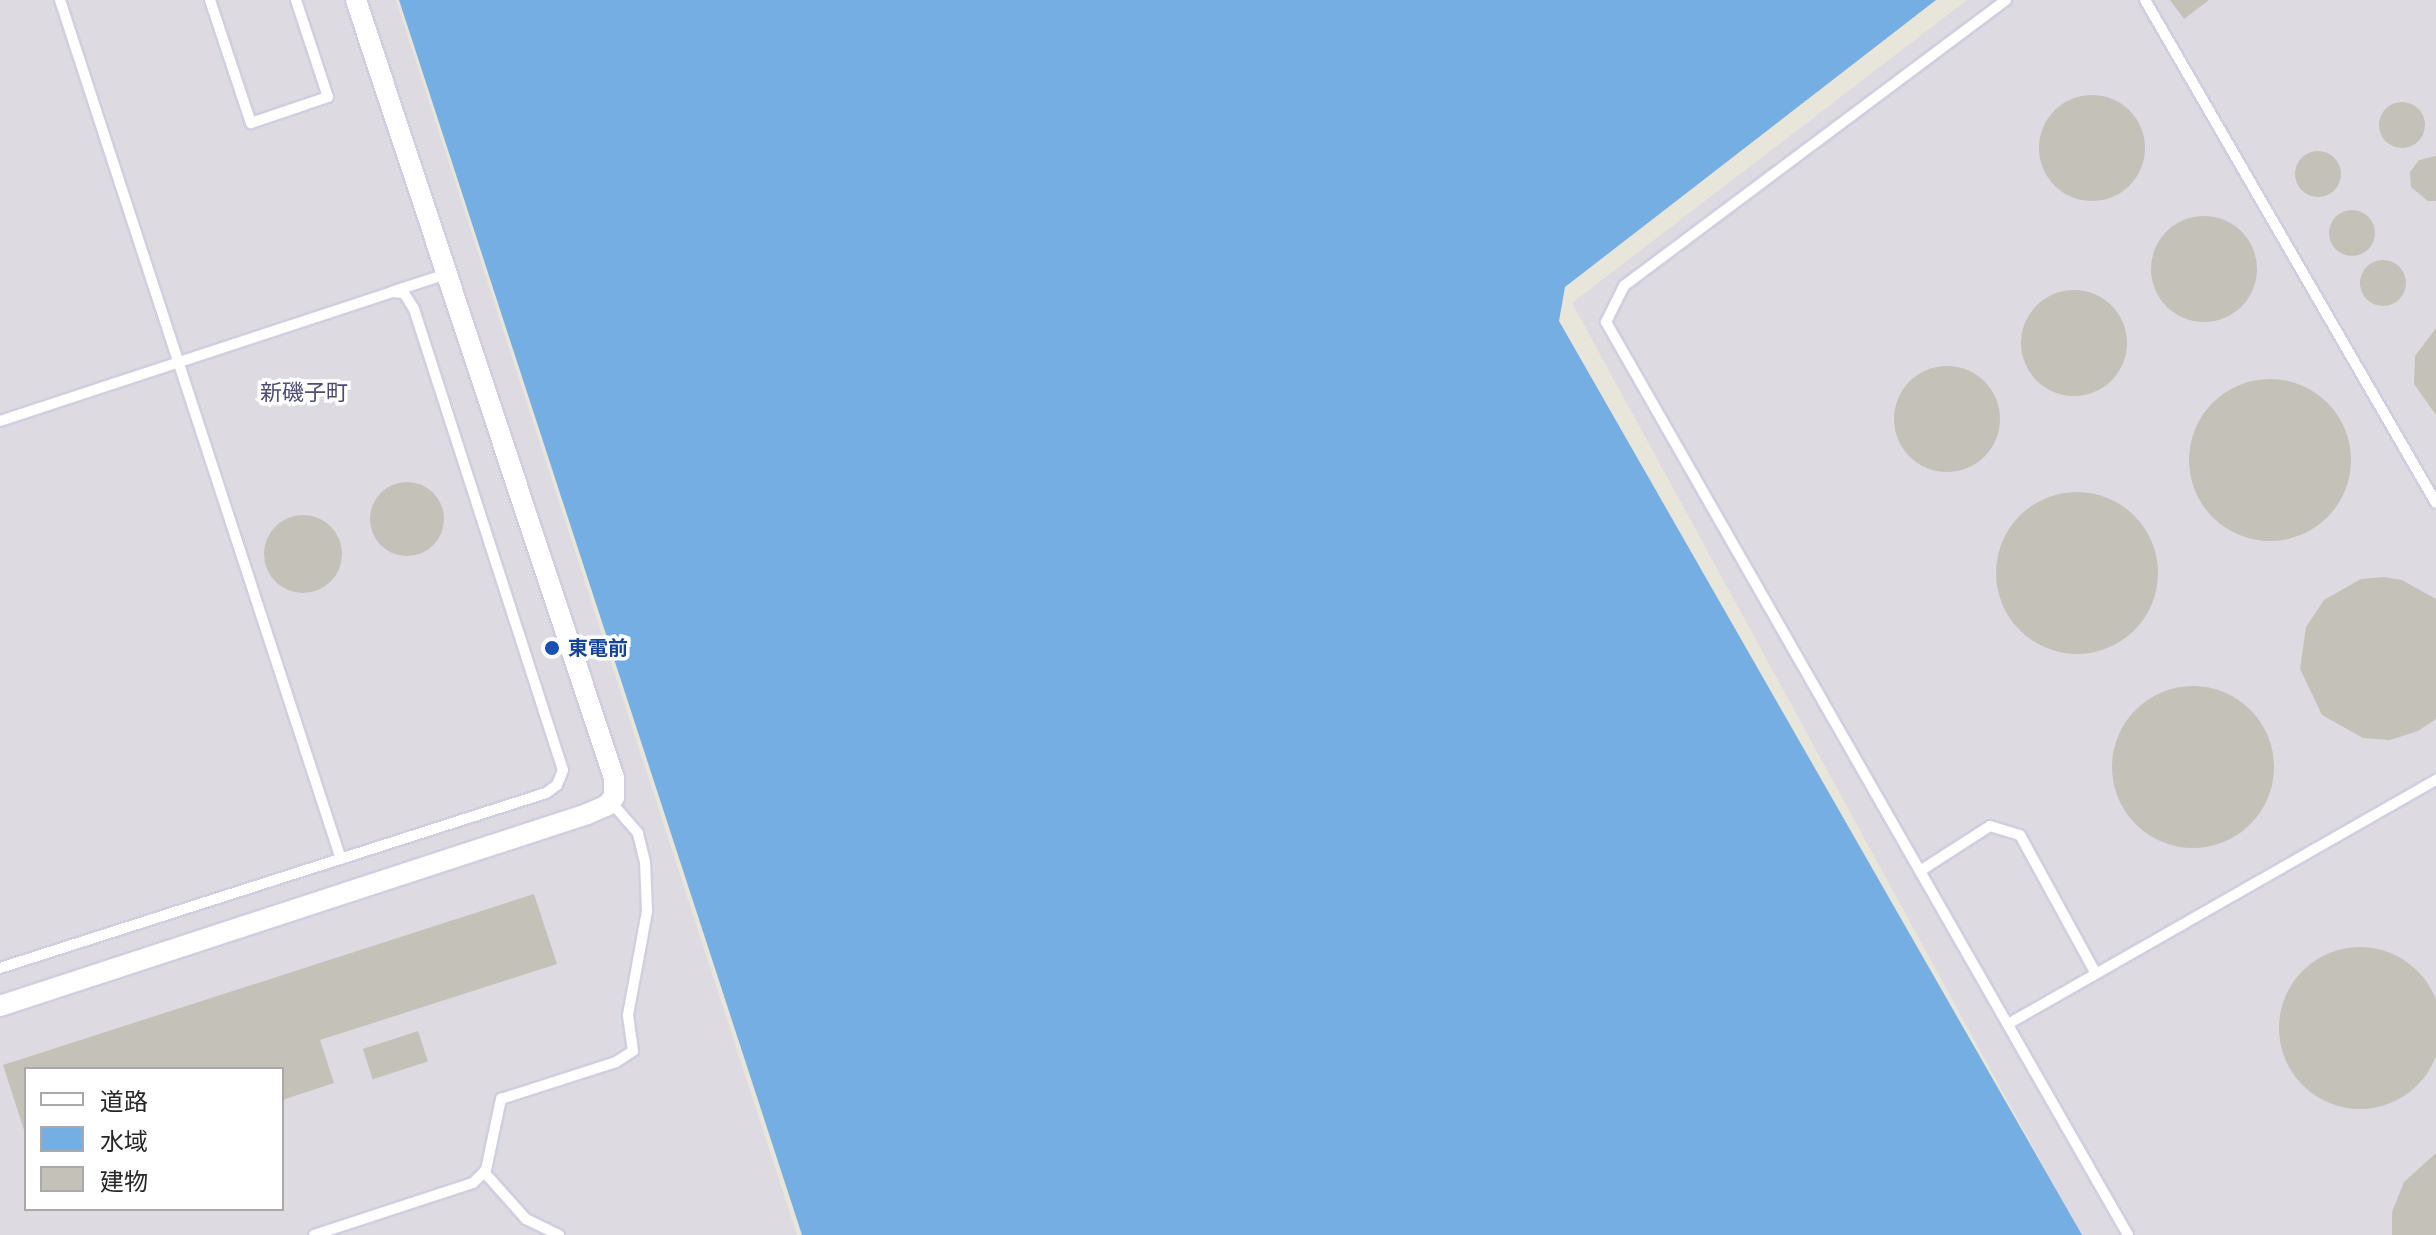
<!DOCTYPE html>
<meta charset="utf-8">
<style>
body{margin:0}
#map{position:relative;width:2436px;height:1235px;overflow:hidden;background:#e8e5da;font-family:Montserrat,"Noto Sans JP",sans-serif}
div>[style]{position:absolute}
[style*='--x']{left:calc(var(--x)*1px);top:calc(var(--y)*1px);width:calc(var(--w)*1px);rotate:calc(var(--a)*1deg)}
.industrial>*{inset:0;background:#dddae1}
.water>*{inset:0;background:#75aee2}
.building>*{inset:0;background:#c4c1b9;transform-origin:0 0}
.round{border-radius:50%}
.roads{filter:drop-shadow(2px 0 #d0cfdf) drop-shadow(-2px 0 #d0cfdf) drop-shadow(0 2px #d0cfdf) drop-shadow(0 -2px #d0cfdf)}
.lane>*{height:10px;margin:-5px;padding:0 5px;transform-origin:5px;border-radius:5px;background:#fff}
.street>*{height:20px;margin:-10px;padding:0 10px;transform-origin:10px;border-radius:10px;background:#fff}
.dots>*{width:22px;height:22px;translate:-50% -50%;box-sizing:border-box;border:4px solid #fff;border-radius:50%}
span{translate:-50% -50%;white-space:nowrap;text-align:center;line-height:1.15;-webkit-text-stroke:7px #fff;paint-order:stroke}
.transit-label{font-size:20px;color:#164399;font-weight:700}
.left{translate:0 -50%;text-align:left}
.neighbourhood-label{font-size:22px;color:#4e4c73}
.legend{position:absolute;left:24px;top:1067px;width:260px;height:144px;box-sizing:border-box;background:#fff;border:2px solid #a9a9a9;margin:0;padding:10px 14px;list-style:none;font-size:24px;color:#272727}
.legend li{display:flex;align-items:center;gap:16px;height:40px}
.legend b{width:40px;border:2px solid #a9a9a9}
</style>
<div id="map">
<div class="industrial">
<div style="clip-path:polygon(evenodd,0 0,396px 0,797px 1235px,0 1235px,0 0,26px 1069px,282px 1069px,282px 1209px,26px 1209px,26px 1069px)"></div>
<div style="clip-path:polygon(1967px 0,2436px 0,2436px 1235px,2081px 1235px,1572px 303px)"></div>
</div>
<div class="water">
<div style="clip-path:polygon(399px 0,1936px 0,1565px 287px,1559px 321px,2082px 1235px,802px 1235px)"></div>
</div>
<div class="building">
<div style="clip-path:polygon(2170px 0,2209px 0,2184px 19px)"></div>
<div class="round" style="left:2039px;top:95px;width:106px;height:106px"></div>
<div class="round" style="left:2379px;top:102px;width:46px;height:46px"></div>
<div class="round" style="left:2295px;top:151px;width:46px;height:46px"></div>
<div style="clip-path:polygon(2436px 156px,2436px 201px,2428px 201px,2411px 187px,2410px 172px,2419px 160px)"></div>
<div class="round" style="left:2329px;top:210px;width:46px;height:46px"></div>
<div class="round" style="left:2151px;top:216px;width:106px;height:106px"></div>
<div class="round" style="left:2360px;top:260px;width:46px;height:46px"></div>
<div class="round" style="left:2021px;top:290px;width:106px;height:106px"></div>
<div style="clip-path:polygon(2436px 328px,2436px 415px,2414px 384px,2415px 356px)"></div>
<div class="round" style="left:1894px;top:366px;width:106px;height:106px"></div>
<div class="round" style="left:2189px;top:379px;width:162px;height:162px"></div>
<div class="round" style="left:370px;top:482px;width:74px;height:74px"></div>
<div class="round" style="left:1996px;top:492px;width:162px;height:162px"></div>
<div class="round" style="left:264px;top:515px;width:78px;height:78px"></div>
<div style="clip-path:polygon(2384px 577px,2402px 580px,2436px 599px,2436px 719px,2418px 731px,2390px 740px,2363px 738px,2322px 715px,2300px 669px,2306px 627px,2324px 600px,2361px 579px)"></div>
<div class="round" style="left:2112px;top:686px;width:162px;height:162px"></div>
<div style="clip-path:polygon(534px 894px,557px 964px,320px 1040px,334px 1083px,282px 1100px,282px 1069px,26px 1069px,25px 1133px,3px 1065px)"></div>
<div class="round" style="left:2279px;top:947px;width:162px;height:162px"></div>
<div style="left:418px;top:1031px;width:32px;height:58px;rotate:72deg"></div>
<div style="clip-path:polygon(2436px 1153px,2436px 1235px,2392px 1235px,2392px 1212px,2404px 1182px)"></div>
</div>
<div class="roads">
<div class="lane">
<div style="--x:60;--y:0;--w:904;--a:71.89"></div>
<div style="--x:210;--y:0;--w:130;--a:71.6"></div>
<div style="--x:251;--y:123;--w:81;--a:-18.7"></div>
<div style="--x:328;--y:97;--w:102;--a:-108.3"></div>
<div style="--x:2006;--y:0;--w:477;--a:143.2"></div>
<div style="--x:1624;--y:286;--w:40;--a:116.6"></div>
<div style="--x:1606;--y:322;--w:1052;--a:60.24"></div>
<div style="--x:2145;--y:0;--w:581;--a:59.95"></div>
<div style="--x:394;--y:291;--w:56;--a:-17.8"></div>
<div style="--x:0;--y:421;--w:413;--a:-18.2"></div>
<div style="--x:392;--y:292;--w:12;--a:5"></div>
<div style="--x:404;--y:293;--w:19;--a:58"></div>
<div style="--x:414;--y:309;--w:484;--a:72.1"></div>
<div style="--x:563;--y:770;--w:16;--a:112"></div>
<div style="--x:557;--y:785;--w:14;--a:144"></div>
<div style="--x:546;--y:793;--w:573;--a:162.23"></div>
<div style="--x:1920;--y:871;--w:83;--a:-32.7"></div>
<div style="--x:1990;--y:826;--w:31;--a:17"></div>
<div style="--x:2020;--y:835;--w:158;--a:61.3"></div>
<div style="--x:2008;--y:1024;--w:493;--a:-29.7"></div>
<div style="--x:484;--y:1172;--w:63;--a:48.2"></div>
<div style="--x:526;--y:1219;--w:37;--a:26"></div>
<div style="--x:314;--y:1235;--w:167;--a:-18.1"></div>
<div style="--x:473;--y:1183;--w:18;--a:-45"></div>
<div style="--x:486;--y:1170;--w:73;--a:-78.1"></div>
<div style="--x:501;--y:1099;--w:121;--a:-17.8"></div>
<div style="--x:616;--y:1062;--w:20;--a:-33"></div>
<div style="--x:633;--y:1051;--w:36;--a:-98"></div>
<div style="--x:628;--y:1015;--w:106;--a:-79.6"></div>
<div style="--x:647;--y:911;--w:49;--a:-92.3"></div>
<div style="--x:645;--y:862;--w:30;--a:-104"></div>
<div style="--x:638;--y:833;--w:41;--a:-131.1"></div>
</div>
<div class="street">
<div style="--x:0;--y:1006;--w:618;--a:-18.11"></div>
<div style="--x:587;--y:814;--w:21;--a:-23"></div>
<div style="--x:606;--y:806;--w:12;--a:-48"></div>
<div style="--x:614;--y:797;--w:19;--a:-90"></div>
<div style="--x:614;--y:778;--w:820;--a:-108.35"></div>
</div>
</div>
<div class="dots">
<div style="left:552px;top:648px;background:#1a4fb4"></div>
</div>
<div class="transit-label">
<span class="left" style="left:568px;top:648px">東電前</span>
</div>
<div class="neighbourhood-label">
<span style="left:304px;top:393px">新磯子町</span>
</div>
<ul class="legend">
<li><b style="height:10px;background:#fff"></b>道路</li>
<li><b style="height:22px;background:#75aee2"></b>水域</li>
<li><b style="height:22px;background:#c4c1b9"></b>建物</li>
</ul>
</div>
